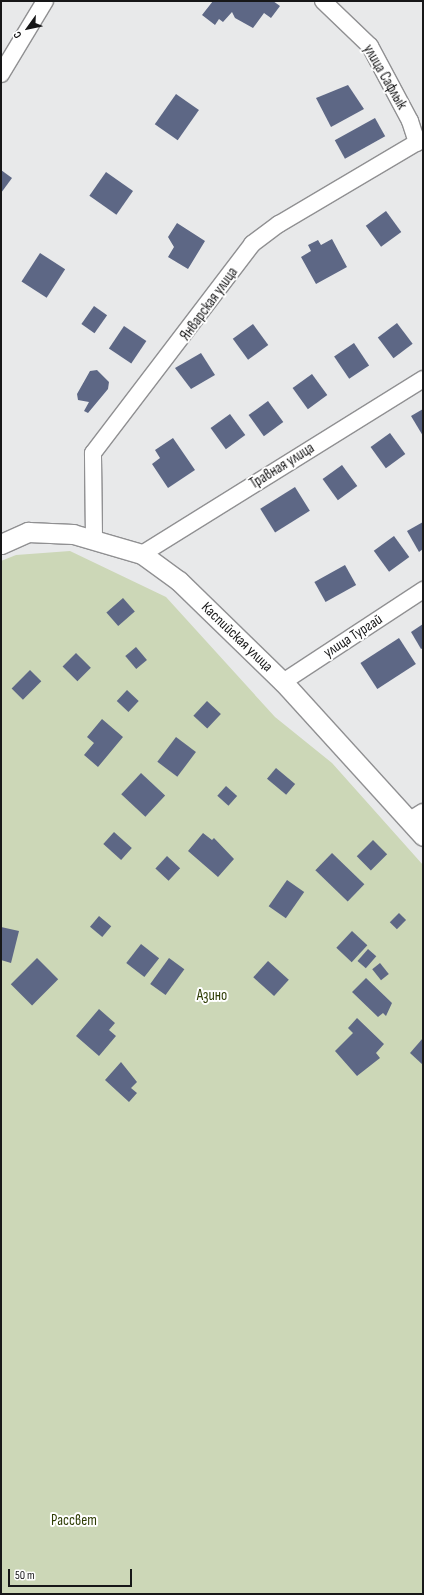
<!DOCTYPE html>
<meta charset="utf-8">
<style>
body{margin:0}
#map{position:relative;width:424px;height:1595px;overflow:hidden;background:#e8e9ea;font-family:"Sofia Sans Condensed",sans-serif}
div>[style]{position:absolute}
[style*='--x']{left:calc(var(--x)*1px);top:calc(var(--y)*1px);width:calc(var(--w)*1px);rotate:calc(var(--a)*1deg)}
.green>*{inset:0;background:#ccd7b7}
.building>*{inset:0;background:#5d6785;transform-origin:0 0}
.roads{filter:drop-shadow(1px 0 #909092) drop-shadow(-1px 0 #909092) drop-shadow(0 1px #909092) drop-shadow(0 -1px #909092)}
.minor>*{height:16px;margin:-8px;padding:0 8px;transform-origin:8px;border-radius:8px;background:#fff}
.tertiary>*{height:19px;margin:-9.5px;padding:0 9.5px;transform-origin:9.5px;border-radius:9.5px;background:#fff}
span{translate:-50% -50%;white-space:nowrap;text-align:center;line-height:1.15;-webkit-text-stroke:4px #fff;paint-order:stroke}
.street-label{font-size:15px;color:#171718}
.park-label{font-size:15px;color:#303e06}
.frame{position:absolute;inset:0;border:2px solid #171718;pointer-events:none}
.north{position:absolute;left:8px;top:8px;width:40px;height:40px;-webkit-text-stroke:3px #fff;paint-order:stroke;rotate:237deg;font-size:11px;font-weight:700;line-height:16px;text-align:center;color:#171718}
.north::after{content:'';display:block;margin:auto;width:14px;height:18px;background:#171718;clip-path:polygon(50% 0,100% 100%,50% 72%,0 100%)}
.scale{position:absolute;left:8px;top:1569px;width:124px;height:18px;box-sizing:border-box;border:2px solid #171718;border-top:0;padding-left:5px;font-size:12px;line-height:14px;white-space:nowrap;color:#171718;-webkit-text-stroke:3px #fff;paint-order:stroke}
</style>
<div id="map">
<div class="green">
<div style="clip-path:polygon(70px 551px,166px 597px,275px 717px,332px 763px,423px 865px,423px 1594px,1px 1594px,1px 561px,16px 555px)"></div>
</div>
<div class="building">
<div style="clip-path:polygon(213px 1px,273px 1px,280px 6px,271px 18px,264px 13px,253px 28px,235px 18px,232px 12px,223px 22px,219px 19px,215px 25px,202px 15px)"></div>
<div style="clip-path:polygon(348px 85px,364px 109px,331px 127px,316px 98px)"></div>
<div style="left:176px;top:94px;width:28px;height:37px;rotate:35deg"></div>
<div style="left:375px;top:118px;width:21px;height:46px;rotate:61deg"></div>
<div style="clip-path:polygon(1px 170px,12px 178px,1px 193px)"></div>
<div style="left:106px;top:172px;width:33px;height:29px;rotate:35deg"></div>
<div style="left:386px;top:211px;width:26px;height:25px;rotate:54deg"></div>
<div style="clip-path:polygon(177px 223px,205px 241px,188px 269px,168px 257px,174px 247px,168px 237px)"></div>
<div style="clip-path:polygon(332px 239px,347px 267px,316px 284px,301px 257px,311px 251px,308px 245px,318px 240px,321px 245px)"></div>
<div style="left:40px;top:253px;width:30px;height:34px;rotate:33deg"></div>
<div style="left:94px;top:306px;width:16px;height:22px;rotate:35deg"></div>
<div style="left:397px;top:323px;width:26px;height:24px;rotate:53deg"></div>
<div style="left:253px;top:324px;width:26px;height:25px;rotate:54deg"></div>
<div style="left:124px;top:326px;width:27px;height:27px;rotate:34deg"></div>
<div style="left:354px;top:343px;width:27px;height:24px;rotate:56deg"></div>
<div style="clip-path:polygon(201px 353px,215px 375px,191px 389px,175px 368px)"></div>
<div style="clip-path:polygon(97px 370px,109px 382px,108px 389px,88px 413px,84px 411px,89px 402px,78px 400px,77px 394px,90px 371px)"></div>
<div style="left:312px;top:374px;width:26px;height:24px;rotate:54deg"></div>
<div style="left:268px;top:401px;width:26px;height:24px;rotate:54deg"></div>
<div style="clip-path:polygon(423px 409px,423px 436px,411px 416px)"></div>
<div style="left:230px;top:414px;width:26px;height:24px;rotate:54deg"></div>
<div style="left:390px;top:433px;width:26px;height:24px;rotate:54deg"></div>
<div style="clip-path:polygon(173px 438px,195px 470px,168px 488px,152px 464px,160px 458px,155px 450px)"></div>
<div style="left:342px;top:465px;width:26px;height:24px;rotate:54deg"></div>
<div style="left:295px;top:487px;width:28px;height:41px;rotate:58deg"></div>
<div style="clip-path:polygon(423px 522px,423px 549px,419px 552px,407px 531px)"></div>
<div style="left:394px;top:536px;width:26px;height:25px;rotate:54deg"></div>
<div style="left:345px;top:565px;width:23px;height:35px;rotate:61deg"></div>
<div style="left:123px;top:598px;width:18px;height:22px;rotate:49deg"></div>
<div style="clip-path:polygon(423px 624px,423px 648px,421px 649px,411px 632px)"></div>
<div style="left:399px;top:638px;width:31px;height:46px;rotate:57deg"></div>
<div style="left:136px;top:647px;width:17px;height:14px;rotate:50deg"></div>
<div style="left:76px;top:653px;width:21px;height:19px;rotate:45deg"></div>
<div style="left:30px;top:670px;width:16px;height:26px;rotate:45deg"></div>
<div style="left:127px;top:690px;width:16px;height:15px;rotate:43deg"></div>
<div style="left:207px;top:701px;width:19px;height:20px;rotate:43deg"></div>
<div style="clip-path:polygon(102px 719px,123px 737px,98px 767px,84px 755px,94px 743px,87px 737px)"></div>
<div style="left:176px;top:737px;width:25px;height:31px;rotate:37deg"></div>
<div style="left:276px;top:768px;width:25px;height:14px;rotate:40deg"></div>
<div style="left:141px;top:773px;width:33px;height:29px;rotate:43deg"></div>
<div style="left:226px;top:786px;width:15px;height:13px;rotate:42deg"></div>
<div style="left:114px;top:832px;width:24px;height:16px;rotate:42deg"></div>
<div style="clip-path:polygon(203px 833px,212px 840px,214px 838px,234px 859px,218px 877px,188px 851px)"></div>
<div style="left:373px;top:840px;width:20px;height:23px;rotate:45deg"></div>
<div style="left:332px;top:853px;width:45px;height:24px;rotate:44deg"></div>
<div style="left:167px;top:856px;width:18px;height:17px;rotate:43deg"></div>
<div style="left:287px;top:880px;width:21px;height:32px;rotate:35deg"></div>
<div style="left:399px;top:913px;width:10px;height:13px;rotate:45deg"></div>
<div style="left:99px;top:916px;width:16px;height:14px;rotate:40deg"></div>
<div style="clip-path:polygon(1px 927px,19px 931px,11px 963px,1px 960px)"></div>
<div style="left:352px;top:931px;width:21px;height:23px;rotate:43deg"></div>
<div style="left:141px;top:944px;width:23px;height:24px;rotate:38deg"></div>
<div style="left:368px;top:949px;width:11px;height:16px;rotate:41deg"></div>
<div style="left:37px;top:958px;width:30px;height:37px;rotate:45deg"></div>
<div style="left:169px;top:958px;width:19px;height:32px;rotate:36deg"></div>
<div style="left:268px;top:961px;width:28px;height:22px;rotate:42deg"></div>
<div style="left:380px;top:963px;width:14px;height:10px;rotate:51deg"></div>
<div style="clip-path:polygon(366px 978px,392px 1003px,386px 1016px,383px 1013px,378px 1017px,352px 992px)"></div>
<div style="clip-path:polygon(99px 1009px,115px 1023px,109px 1030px,116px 1036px,99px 1056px,76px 1036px)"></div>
<div style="clip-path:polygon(357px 1018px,384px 1044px,376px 1053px,380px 1058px,357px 1076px,335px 1051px,353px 1033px,348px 1028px)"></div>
<div style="clip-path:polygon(423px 1038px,423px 1065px,410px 1053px)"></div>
<div style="clip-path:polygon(121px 1062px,137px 1082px,131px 1088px,137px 1093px,129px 1102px,105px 1080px)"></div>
</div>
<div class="roads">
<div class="minor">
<div style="--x:323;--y:1;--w:65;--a:43.8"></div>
<div style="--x:370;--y:46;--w:85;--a:61.9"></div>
<div style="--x:410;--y:121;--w:23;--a:72"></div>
<div style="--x:1;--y:74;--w:85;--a:-58.9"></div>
<div style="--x:94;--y:538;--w:85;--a:-90.7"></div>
<div style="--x:93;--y:453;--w:263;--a:-52.7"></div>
<div style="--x:252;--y:244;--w:34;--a:-37"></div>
<div style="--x:279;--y:224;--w:167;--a:-30.6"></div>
<div style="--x:142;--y:554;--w:331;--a:-31.9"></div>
<div style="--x:283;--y:682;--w:168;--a:-33.3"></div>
<div style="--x:410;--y:820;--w:15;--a:-32"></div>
</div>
<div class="tertiary">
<div style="--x:1;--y:544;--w:30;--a:-24"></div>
<div style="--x:28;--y:532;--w:45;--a:2.5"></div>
<div style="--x:73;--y:534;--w:72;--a:16.2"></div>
<div style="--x:142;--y:554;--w:46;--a:36.1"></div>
<div style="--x:179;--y:581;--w:145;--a:44.2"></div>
<div style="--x:283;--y:682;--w:208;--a:47.7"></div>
</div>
</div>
<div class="street-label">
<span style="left:385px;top:77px;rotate:60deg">улица Сафлык</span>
<span style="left:209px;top:304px;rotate:-54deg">Январская улица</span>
<span style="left:282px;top:466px;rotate:-32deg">Травная улица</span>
<span style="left:353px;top:636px;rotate:-33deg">улица Тургай</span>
<span style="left:237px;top:637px;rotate:44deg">Каспийская улица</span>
</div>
<div class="park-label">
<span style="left:212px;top:996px">Азино</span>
<span style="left:74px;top:1521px">Рассвет</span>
</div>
<div class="frame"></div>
<div class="north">С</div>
<div class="scale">50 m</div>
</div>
